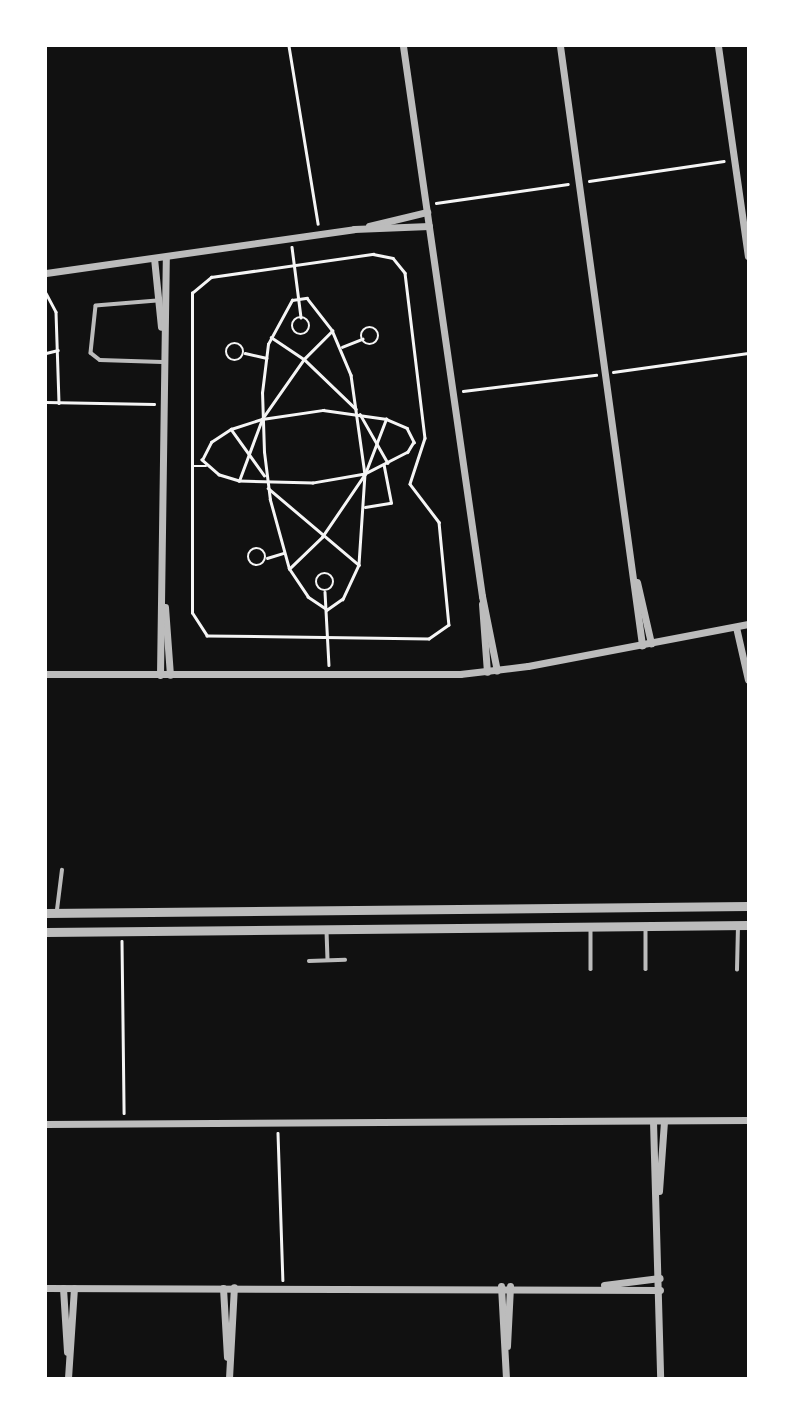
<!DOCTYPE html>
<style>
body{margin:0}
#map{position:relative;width:794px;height:1424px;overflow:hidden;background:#111;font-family:"Public Sans",sans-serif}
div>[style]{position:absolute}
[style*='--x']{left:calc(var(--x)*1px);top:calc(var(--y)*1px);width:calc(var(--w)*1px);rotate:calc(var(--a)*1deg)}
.path>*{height:2.5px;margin:-1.25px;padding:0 1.25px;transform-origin:1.25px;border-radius:1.25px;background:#f5f5f5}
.path>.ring{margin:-1.25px;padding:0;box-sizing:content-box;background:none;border:2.5px solid #f5f5f5;border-radius:50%}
.service>*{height:3.5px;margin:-1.75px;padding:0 1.75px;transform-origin:1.75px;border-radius:1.75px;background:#bcbcbc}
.minor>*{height:7px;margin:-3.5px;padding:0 3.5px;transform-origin:3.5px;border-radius:3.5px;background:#bcbcbc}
.tertiary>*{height:9px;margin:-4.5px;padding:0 4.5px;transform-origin:4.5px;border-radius:4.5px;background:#bcbcbc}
span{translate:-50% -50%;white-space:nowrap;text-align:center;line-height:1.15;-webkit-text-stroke:5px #fff;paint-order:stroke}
.frame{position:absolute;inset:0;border:47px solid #fff;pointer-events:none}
</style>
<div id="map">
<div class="path">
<div style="--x:289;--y:46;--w:180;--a:80.7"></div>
<div style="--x:589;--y:181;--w:136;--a:-8.4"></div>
<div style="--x:436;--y:203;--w:133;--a:-8.2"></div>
<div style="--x:292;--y:247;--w:71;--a:82.7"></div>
<div style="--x:373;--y:254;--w:20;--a:11"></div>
<div style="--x:393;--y:258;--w:19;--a:51"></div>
<div style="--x:405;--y:273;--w:166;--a:83.1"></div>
<div style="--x:425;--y:438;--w:48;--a:108.1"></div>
<div style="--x:410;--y:484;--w:48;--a:52.7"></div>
<div style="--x:439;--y:522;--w:103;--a:84.5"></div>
<div style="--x:449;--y:625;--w:24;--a:145"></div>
<div style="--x:429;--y:639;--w:222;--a:-179.2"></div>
<div style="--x:207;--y:636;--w:27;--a:-123"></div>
<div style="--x:192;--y:613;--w:320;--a:-90"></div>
<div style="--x:192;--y:293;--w:25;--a:-40"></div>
<div style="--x:211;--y:277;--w:164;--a:-8.1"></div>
<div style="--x:46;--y:293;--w:21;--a:62"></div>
<div style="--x:56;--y:312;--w:91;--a:88.1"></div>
<div style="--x:307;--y:298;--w:41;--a:52"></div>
<div style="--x:332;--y:330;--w:49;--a:67.1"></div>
<div style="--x:351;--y:375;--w:100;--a:82"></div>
<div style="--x:365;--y:474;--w:91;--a:93.8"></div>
<div style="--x:359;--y:565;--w:38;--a:115"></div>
<div style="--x:343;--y:599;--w:19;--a:145"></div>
<div style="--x:327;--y:610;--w:23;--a:-146"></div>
<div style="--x:308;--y:597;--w:34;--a:-124"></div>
<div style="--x:289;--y:569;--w:72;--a:-105.4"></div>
<div style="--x:270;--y:500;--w:48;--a:-97.1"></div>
<div style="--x:264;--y:452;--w:59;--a:-91.9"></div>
<div style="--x:262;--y:393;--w:49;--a:-83"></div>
<div style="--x:268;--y:344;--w:50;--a:-61.4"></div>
<div style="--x:292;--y:300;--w:15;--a:-8"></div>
<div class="ring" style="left:292px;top:317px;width:15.5px;height:15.5px"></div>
<div class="ring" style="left:361px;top:327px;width:15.5px;height:15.5px"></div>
<div style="--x:271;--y:337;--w:40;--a:34"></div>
<div style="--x:304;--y:359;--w:72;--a:43.9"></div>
<div class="ring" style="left:226px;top:343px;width:15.5px;height:15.5px"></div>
<div style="--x:342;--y:347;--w:22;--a:-22"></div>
<div style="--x:46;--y:353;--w:12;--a:-14"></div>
<div style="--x:245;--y:353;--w:22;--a:13"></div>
<div style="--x:613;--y:372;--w:136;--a:-8"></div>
<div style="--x:463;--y:391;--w:134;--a:-6.9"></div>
<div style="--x:46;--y:402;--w:108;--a:1.1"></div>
<div style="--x:323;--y:410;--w:64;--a:8.1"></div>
<div style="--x:386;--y:419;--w:23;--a:23"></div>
<div style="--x:407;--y:428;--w:16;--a:63"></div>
<div style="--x:414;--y:442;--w:12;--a:121"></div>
<div style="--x:408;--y:452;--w:48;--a:152.9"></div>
<div style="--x:365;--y:474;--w:53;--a:170.2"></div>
<div style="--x:313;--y:483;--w:74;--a:-178.5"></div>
<div style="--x:239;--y:481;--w:21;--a:-163"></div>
<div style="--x:219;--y:475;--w:23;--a:-139"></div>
<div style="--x:202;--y:460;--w:20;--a:-63"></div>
<div style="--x:211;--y:442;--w:24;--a:-33"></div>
<div style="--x:231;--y:429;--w:33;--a:-18"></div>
<div style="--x:262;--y:419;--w:62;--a:-8.4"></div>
<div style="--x:360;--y:414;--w:56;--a:60.3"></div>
<div style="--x:231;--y:429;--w:57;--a:54.3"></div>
<div style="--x:192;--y:466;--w:14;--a:0"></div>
<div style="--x:239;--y:481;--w:66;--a:-69.6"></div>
<div style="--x:262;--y:419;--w:73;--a:-55"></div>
<div style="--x:304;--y:359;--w:40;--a:-45"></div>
<div style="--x:268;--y:488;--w:119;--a:40.2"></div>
<div style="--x:365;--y:507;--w:26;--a:-9"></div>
<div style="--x:391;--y:503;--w:38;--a:-101"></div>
<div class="ring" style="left:248px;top:548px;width:15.5px;height:15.5px"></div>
<div style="--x:267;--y:558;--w:17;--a:-17"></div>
<div style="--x:289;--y:569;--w:46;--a:-44.1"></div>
<div style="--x:322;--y:537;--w:76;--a:-55.7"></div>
<div style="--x:365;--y:474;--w:59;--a:-69.1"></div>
<div class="ring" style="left:316px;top:573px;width:15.5px;height:15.5px"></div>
<div style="--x:325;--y:592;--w:73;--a:86.9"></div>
<div style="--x:122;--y:941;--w:172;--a:89.3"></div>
<div style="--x:278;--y:1133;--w:147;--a:88.1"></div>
</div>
<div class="service">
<div style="--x:157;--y:301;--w:61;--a:175.3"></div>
<div style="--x:96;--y:306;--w:47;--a:96.1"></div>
<div style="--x:91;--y:353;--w:11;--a:38"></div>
<div style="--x:100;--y:360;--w:62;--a:1.8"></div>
<div style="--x:57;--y:910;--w:40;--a:-82.9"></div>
<div style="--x:646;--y:927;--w:42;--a:90"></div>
<div style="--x:591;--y:928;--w:41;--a:90"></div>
<div style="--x:327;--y:931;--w:29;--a:88"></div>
<div style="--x:309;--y:961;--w:36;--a:-2"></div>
<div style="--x:737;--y:970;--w:43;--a:-88.7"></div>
</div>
<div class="minor">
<div style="--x:403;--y:46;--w:556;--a:81.83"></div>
<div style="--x:482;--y:596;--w:76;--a:78.7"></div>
<div style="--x:560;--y:46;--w:605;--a:82.2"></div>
<div style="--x:718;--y:46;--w:212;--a:81.9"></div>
<div style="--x:369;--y:226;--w:60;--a:-13.6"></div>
<div style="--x:154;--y:258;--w:69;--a:84.2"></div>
<div style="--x:46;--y:273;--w:311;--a:-8.1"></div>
<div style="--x:354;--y:229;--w:75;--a:-2.3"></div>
<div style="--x:637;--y:582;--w:63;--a:77.1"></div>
<div style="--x:482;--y:604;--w:68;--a:85.8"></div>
<div style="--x:165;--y:607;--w:68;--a:85.8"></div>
<div style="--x:736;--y:627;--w:54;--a:77.2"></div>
<div style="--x:46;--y:674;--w:414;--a:0"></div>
<div style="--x:460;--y:674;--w:68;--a:-6.7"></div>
<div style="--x:528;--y:666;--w:224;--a:-10.8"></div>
<div style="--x:160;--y:675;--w:418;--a:-89.2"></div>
<div style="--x:653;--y:1121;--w:257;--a:88.4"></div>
<div style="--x:46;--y:1124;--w:702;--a:-0.33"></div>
<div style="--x:659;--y:1191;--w:70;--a:-85.9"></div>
<div style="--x:604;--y:1285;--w:56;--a:-7.1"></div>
<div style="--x:501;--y:1286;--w:92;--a:86.9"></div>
<div style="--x:46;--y:1288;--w:614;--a:0.19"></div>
<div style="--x:63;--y:1288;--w:64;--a:86.4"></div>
<div style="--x:223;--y:1288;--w:69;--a:86.7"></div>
<div style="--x:507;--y:1346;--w:60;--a:-87.1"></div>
<div style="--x:68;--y:1378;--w:90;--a:-86.2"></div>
<div style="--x:229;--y:1378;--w:91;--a:-86.9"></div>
</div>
<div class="tertiary">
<div style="--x:46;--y:913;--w:702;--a:-0.57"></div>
<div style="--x:46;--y:932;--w:702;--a:-0.57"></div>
</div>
<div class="frame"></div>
</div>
